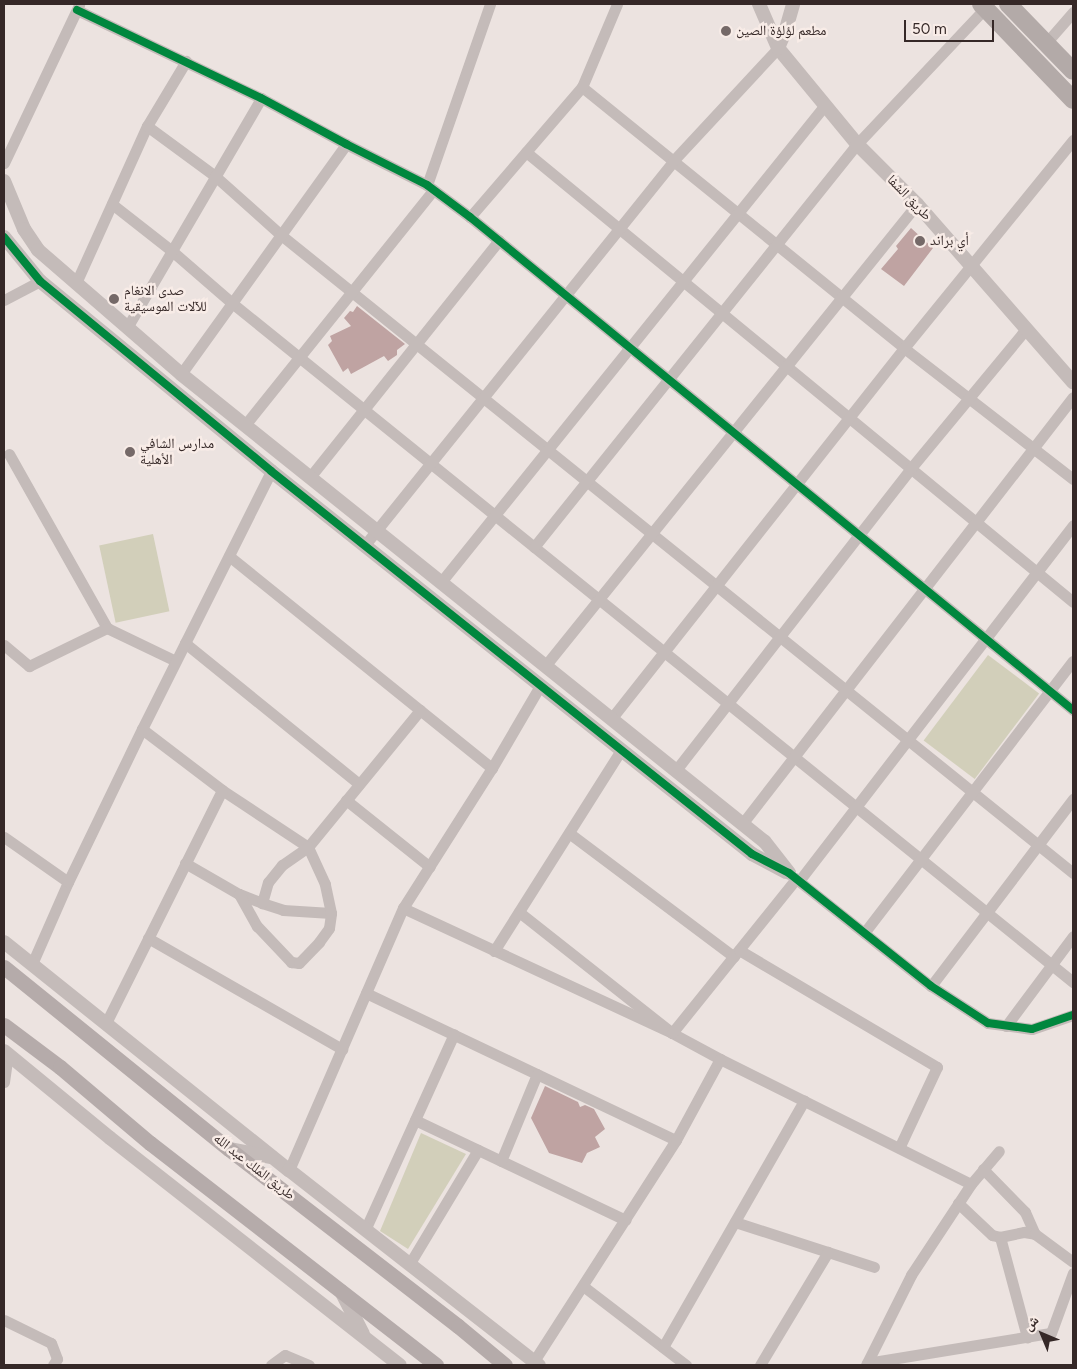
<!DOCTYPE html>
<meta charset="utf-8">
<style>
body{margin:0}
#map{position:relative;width:1077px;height:1369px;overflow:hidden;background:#ece3e0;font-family:Figtree,"Noto Naskh Arabic",sans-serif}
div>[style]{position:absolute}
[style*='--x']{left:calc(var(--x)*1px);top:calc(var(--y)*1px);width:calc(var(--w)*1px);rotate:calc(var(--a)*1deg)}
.green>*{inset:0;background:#d2cfba;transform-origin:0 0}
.building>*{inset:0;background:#bfa3a2}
.minor>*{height:11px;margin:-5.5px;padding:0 5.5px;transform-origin:5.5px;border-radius:5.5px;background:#c4bbb9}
.tertiary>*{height:14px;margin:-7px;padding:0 7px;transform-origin:7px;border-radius:7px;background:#c4bbb9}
.secondary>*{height:15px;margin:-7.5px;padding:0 7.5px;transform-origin:7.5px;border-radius:7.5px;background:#b5abaa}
.primary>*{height:18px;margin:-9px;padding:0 9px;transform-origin:9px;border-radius:9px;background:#b3aaa8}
.cycleway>*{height:8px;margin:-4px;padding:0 4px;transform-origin:4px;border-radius:4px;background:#00873e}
.dots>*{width:14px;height:14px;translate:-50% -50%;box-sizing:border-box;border:2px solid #f8ece7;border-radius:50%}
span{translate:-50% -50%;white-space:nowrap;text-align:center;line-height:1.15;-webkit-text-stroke:5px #f8ece7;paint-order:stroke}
.poi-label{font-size:14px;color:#352827}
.left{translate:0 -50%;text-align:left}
.street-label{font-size:14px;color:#352827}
.frame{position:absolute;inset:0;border:5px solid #352827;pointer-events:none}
.north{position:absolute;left:1017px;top:1309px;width:50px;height:50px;-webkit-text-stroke:4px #f8ece7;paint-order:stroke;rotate:315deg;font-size:14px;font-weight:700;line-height:20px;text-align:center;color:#352827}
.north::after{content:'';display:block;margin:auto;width:18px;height:22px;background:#352827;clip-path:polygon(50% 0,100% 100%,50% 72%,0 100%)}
.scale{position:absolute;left:904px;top:20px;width:90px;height:22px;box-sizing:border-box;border:2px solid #352827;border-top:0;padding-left:6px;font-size:15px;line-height:18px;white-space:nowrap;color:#352827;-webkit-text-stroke:4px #f8ece7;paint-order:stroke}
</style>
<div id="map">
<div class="green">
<div style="left:153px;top:534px;width:79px;height:55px;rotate:78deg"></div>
<div style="left:988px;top:655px;width:64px;height:107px;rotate:37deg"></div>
<div style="clip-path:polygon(421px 1133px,466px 1154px,408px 1249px,380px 1231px)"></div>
</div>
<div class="building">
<div style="clip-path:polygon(911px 228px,933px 248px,904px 286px,881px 269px,898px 249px,896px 246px)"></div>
<div style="clip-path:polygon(357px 306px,405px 344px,397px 350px,397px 355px,388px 361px,384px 356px,351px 374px,348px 368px,343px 372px,328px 345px,332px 341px,330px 336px,351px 326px,344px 318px,350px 311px,353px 312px)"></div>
<div style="clip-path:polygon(545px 1086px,578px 1102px,580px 1107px,585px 1105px,594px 1109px,605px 1129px,595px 1137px,600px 1147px,587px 1153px,582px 1163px,549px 1153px,531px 1118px)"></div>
</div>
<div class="minor">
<div style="--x:77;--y:10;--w:204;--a:25.6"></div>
<div style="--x:261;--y:98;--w:97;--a:28.4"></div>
<div style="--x:346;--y:144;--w:91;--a:26.8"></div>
<div style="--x:427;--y:185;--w:54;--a:36.7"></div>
<div style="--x:470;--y:217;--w:779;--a:39.27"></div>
<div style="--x:1046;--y:43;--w:41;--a:-48.9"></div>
<div style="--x:582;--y:87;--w:414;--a:39"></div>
<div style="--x:904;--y:348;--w:214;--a:37.8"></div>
<div style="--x:147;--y:126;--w:84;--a:36.3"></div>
<div style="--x:215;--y:176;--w:89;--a:41.8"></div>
<div style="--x:281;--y:235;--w:1017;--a:38.85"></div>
<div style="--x:526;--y:152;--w:708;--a:39.44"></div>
<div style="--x:4;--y:163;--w:175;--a:-64.6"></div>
<div style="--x:427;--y:185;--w:192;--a:-70.8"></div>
<div style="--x:112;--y:204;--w:76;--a:38.1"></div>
<div style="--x:172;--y:251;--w:79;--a:40.9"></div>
<div style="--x:232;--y:303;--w:1081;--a:38.92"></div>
<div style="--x:470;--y:217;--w:172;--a:-49.3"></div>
<div style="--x:582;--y:87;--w:90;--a:-67.1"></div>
<div style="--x:76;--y:283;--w:172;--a:-65.7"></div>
<div style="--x:147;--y:126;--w:76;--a:-59"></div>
<div style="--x:4;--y:300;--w:41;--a:-27.8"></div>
<div style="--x:128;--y:326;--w:264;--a:-59.7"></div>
<div style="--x:181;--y:374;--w:283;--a:-54.3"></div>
<div style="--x:245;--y:425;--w:301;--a:-51.3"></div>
<div style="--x:9;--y:454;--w:200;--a:60.6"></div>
<div style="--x:310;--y:477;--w:303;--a:-51.4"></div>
<div style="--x:364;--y:546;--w:494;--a:-51.2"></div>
<div style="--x:673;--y:161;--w:154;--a:-47.1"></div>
<div style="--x:534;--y:547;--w:516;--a:-51.29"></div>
<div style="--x:857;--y:144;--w:187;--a:-46.7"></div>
<div style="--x:229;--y:556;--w:338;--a:38.9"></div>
<div style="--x:441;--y:582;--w:612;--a:-51.16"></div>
<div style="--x:185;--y:643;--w:224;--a:39"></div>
<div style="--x:4;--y:645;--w:33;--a:40"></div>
<div style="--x:29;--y:666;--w:87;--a:-26"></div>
<div style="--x:107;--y:628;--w:76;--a:25.6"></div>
<div style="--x:545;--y:666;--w:593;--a:-51.16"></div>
<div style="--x:611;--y:719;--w:473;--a:-51.7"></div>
<div style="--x:904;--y:348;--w:268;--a:-50.9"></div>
<div style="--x:142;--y:729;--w:101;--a:37.3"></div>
<div style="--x:222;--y:790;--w:103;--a:33.5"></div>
<div style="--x:308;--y:847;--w:177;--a:-50.7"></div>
<div style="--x:676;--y:770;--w:383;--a:-52.1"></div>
<div style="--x:911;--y:468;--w:180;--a:-50.4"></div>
<div style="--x:346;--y:800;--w:107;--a:38.6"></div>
<div style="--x:742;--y:824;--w:540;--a:-52.22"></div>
<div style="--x:569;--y:833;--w:206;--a:36.9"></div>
<div style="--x:4;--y:837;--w:78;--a:35.1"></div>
<div style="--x:185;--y:863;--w:62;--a:29.9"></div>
<div style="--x:239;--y:894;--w:25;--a:21"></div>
<div style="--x:262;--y:903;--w:22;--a:18"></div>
<div style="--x:283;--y:910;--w:48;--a:3.6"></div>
<div style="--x:795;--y:878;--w:174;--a:38.5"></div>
<div style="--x:931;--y:986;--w:68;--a:33"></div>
<div style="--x:988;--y:1023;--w:44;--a:7.8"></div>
<div style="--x:1032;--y:1029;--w:43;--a:-18.9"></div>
<div style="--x:799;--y:881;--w:449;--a:-52.4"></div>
<div style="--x:239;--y:894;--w:37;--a:61"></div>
<div style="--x:257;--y:926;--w:50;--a:46.6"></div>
<div style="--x:291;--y:962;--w:8;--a:7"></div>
<div style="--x:299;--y:963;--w:29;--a:-46"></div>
<div style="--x:319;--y:942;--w:17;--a:-54"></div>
<div style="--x:329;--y:928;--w:15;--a:-82"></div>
<div style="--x:331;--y:913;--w:30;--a:-102"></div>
<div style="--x:325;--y:884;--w:41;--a:-114.7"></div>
<div style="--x:308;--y:847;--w:32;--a:145"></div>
<div style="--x:282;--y:865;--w:22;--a:129"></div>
<div style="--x:268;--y:882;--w:22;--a:106"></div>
<div style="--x:403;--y:908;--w:297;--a:24.9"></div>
<div style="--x:672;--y:1033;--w:55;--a:28.4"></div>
<div style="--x:720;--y:1059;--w:280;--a:26.5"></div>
<div style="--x:519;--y:912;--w:195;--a:38.3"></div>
<div style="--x:672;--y:1033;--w:198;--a:-51.2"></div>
<div style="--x:864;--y:933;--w:343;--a:-52.5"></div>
<div style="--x:148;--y:938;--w:224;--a:29.8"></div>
<div style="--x:739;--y:950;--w:230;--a:30.6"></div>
<div style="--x:937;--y:1067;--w:89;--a:115.1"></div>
<div style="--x:494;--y:951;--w:238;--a:-57.7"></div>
<div style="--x:32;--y:964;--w:90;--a:-66.3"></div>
<div style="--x:68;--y:882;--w:170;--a:-64.2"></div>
<div style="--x:142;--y:729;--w:288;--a:-63.4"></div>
<div style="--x:931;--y:986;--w:235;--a:-52.8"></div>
<div style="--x:366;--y:993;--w:343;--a:25.4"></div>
<div style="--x:106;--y:1023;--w:260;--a:-63.5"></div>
<div style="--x:1006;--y:1026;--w:112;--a:-53.3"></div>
<div style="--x:4;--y:1082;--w:28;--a:-82"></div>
<div style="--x:415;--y:1120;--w:233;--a:25.4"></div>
<div style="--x:501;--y:1161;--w:94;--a:-67.5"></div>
<div style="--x:983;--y:1169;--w:60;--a:45.7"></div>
<div style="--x:1025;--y:1212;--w:24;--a:66"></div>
<div style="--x:289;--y:1170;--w:286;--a:-66.5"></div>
<div style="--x:403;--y:908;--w:166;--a:-57.6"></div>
<div style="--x:492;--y:768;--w:95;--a:-59.7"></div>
<div style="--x:958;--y:1203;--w:47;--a:43.3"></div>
<div style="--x:992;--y:1235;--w:8;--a:14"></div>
<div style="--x:1000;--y:1237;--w:25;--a:-12"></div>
<div style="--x:1024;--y:1232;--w:11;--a:10"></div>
<div style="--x:1035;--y:1234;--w:47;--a:36.4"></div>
<div style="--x:735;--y:1222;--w:146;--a:17.9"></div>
<div style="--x:365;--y:1230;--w:215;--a:-65.6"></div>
<div style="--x:1000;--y:1237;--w:104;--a:74.9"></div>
<div style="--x:410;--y:1263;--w:132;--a:-59"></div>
<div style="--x:583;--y:1286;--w:130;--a:37.5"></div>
<div style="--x:4;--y:1320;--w:52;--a:26.1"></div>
<div style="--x:51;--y:1343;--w:17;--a:69"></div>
<div style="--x:57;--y:1359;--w:7;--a:124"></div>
<div style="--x:663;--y:1347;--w:284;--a:-60.2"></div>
<div style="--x:534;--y:1361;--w:263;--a:-57.3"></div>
<div style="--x:676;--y:1140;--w:92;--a:-61.5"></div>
<div style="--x:867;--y:1363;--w:186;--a:-9.3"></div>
<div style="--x:1051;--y:1333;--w:64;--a:-69.9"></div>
<div style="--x:271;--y:1365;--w:17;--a:-36"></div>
<div style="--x:285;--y:1355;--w:26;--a:23"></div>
<div style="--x:760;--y:1365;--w:132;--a:-59"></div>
<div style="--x:866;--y:1365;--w:101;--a:-63.4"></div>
<div style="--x:911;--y:1275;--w:109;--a:-56.6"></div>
<div style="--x:971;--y:1184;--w:43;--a:-49.7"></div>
</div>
<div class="tertiary">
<div style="--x:759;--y:4;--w:48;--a:66.6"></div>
<div style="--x:778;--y:48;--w:124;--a:50.5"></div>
<div style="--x:857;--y:144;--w:85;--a:45"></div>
<div style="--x:917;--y:204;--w:237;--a:48.8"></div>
<div style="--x:778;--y:48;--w:21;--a:-67"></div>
<div style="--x:786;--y:29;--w:26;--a:-74"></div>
<div style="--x:4;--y:181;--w:52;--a:67.4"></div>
<div style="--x:24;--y:229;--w:25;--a:56"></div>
<div style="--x:38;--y:250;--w:189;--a:40.9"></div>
<div style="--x:181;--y:374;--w:748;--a:38.71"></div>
<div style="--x:765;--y:842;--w:39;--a:52"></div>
<div style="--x:4;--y:237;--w:57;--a:50.7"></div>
<div style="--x:40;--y:281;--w:299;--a:39.4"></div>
<div style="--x:271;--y:471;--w:615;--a:38.53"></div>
<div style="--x:752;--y:854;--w:38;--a:28"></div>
<div style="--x:4;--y:942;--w:365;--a:38.7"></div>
<div style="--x:289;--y:1170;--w:317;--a:38"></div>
<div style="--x:4;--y:1051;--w:137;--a:39.4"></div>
<div style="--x:110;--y:1138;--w:368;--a:38.1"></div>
<div style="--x:229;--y:1149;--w:43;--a:10.8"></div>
<div style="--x:341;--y:1291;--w:48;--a:62.9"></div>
</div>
<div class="secondary">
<div style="--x:4;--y:967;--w:289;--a:39"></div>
<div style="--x:229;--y:1149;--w:289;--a:37.7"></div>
<div style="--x:458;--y:1326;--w:61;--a:39.7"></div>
<div style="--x:4;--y:1025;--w:70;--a:36.9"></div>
<div style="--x:60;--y:1067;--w:118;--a:40.2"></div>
<div style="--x:150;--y:1143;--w:362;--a:37.8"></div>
</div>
<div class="primary">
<div style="--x:981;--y:4;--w:133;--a:46.2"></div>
<div style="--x:1008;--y:4;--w:93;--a:45.9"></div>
</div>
<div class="cycleway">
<div style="--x:77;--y:10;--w:204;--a:25.6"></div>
<div style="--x:261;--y:98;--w:97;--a:28.4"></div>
<div style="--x:346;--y:144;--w:91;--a:26.8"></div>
<div style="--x:427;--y:185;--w:54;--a:36.7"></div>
<div style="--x:470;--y:217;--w:779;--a:39.27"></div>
<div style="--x:4;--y:237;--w:57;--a:50.7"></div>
<div style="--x:40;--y:281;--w:299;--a:39.4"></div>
<div style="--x:271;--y:471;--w:615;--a:38.53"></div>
<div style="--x:752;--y:854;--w:42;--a:27.2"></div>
<div style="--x:789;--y:873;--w:181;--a:38.5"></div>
<div style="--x:931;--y:986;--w:68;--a:33"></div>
<div style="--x:988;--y:1023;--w:44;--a:7.8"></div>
<div style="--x:1032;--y:1029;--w:43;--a:-18.9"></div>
</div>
<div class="dots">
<div style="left:726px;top:31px;background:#756968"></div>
<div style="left:920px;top:241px;background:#756968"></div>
<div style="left:114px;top:299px;background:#756968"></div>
<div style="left:130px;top:452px;background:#756968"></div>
</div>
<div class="poi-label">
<span class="left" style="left:736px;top:31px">مطعم لؤلؤة الصين</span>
<span class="left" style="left:930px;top:241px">أي براند</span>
<span class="left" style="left:124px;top:299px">صدى الانغام<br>للآلات الموسيقية</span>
<span class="left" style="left:140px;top:452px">مدارس الشافي<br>الأهلية</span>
</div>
<div class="street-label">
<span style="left:909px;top:198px;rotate:46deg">طريق الشفا</span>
<span style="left:254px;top:1167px;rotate:38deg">طريق الملك عبد الله</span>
</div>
<div class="frame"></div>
<div class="north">ش</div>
<div class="scale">50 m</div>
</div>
